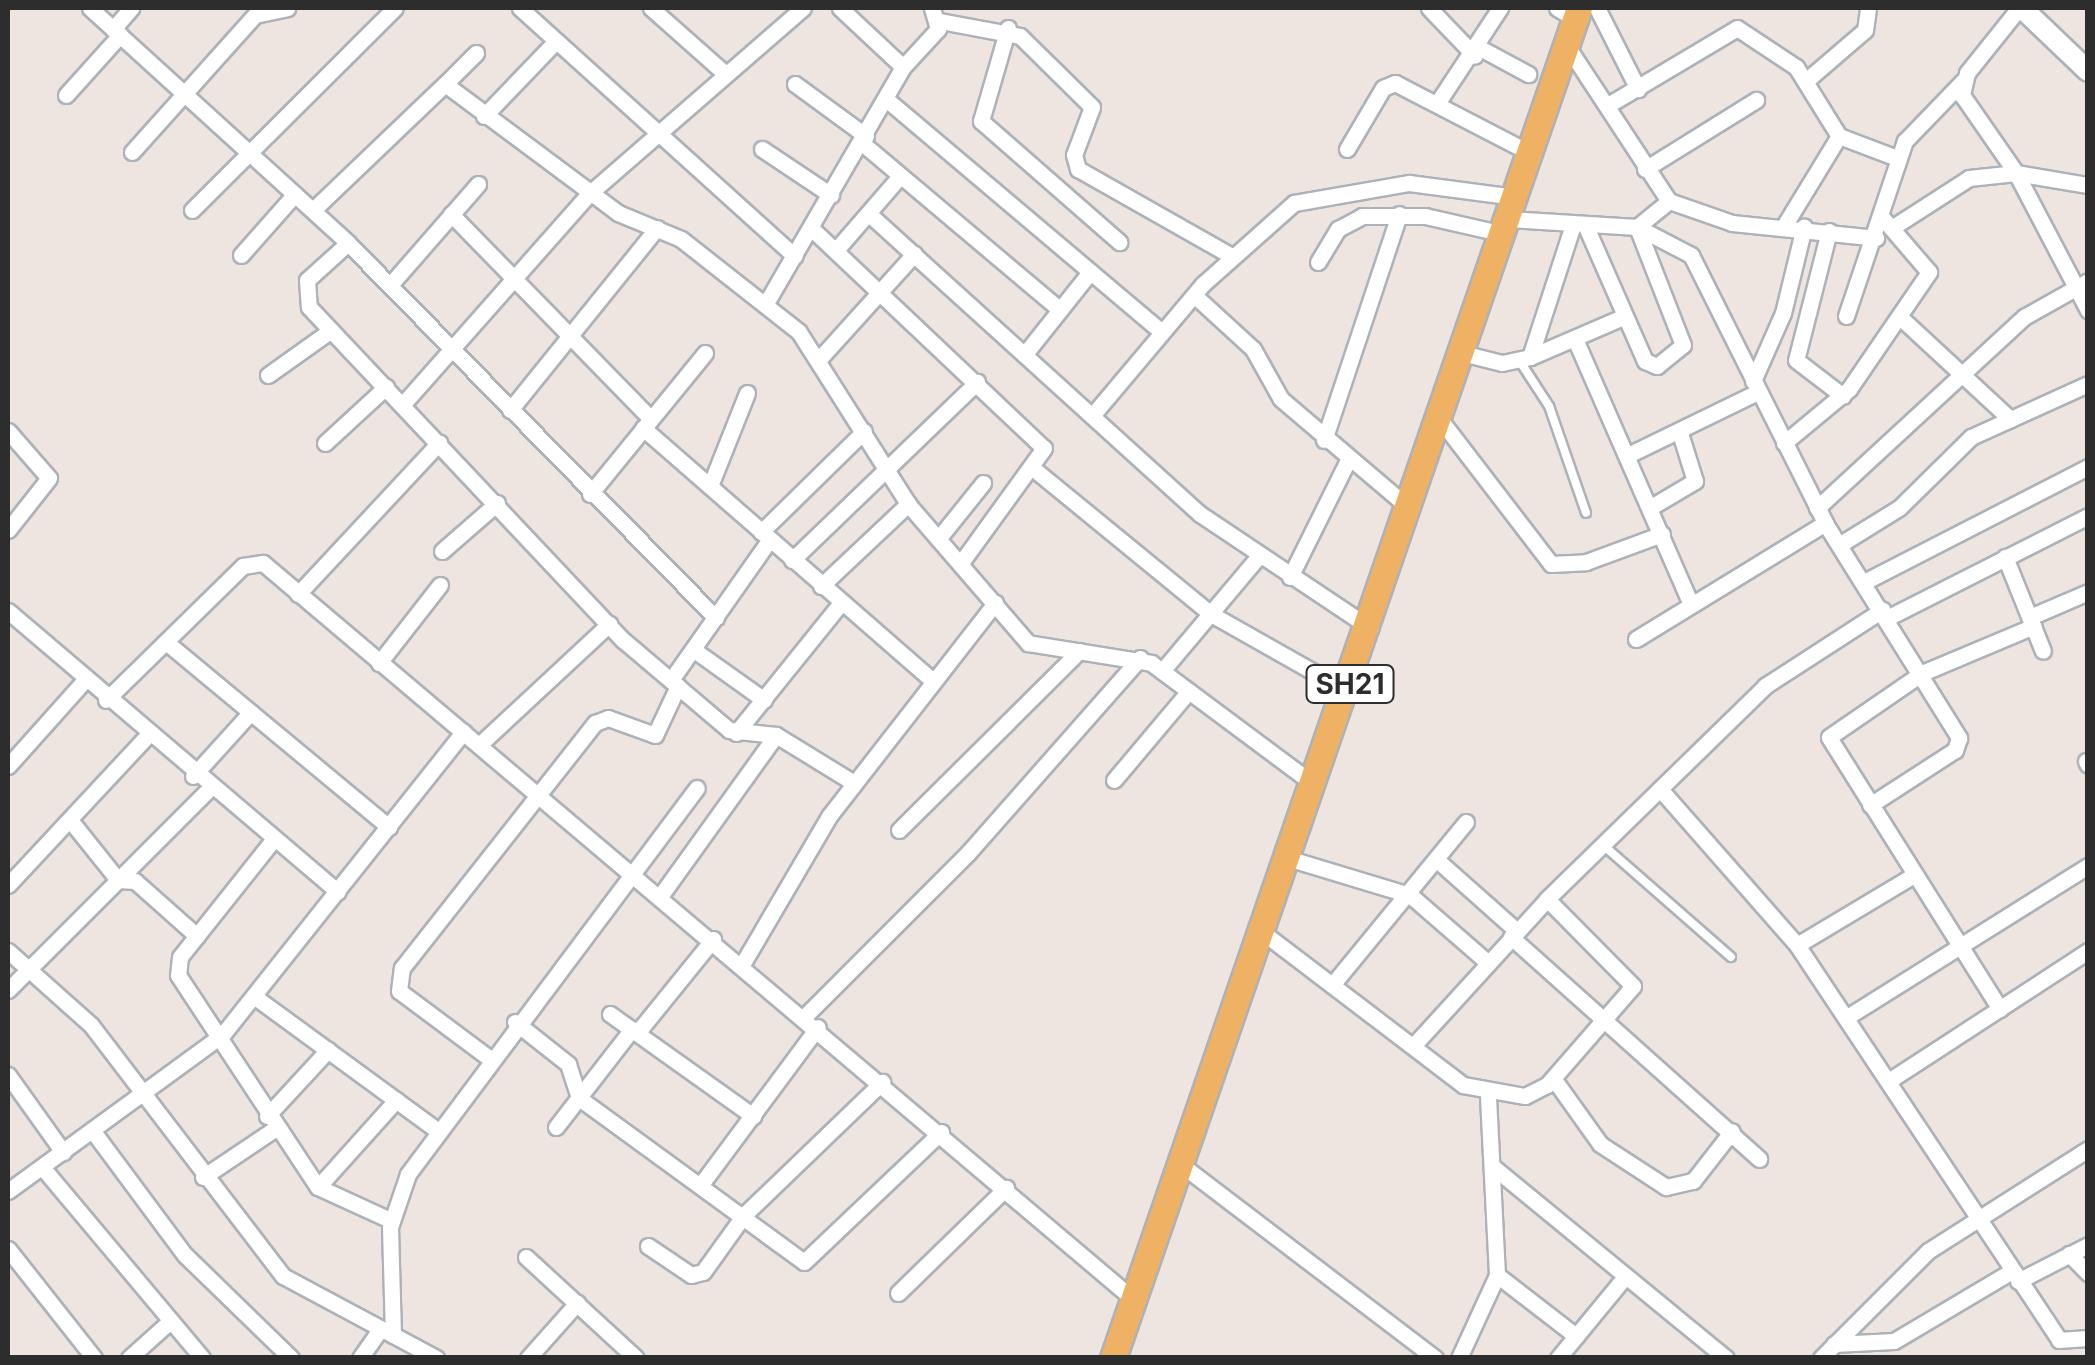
<!DOCTYPE html>
<style>
body{margin:0}
#map{position:relative;width:2095px;height:1365px;overflow:hidden;background:#eee5e0;font-family:Inter,sans-serif}
div>[style]{position:absolute}
[style*='--x']{left:calc(var(--x)*1px);top:calc(var(--y)*1px);width:calc(var(--w)*1px);rotate:calc(var(--a)*1deg)}
.roads{filter:drop-shadow(2px 0 #adb2b9) drop-shadow(-2px 0 #adb2b9) drop-shadow(0 2px #adb2b9) drop-shadow(0 -2px #adb2b9)}
.service>*{height:8px;margin:-4px;padding:0 4px;transform-origin:4px;border-radius:4px;background:#fff}
.minor>*{height:15px;margin:-7.5px;padding:0 7.5px;transform-origin:7.5px;border-radius:7.5px;background:#fff}
.tertiary>*{height:20px;margin:-10px;padding:0 10px;transform-origin:10px;border-radius:10px;background:#fff}
.primary>*{height:25px;margin:-12.5px;padding:0 12.5px;transform-origin:12.5px;border-radius:12.5px;background:#efb264}
span{translate:-50% -50%;white-space:nowrap;text-align:center;line-height:1.15;-webkit-text-stroke:8px #fff;paint-order:stroke}
.shield-label span{padding:2px 8px;background:#fff;border:2px solid;border-radius:8px;-webkit-text-stroke-width:0}
.shield-label{font-size:28px;color:#2d2d2d;font-weight:700}
.frame{position:absolute;inset:0;border:10px solid #2d2d2d;pointer-events:none}
</style>
<div id="map">
<div class="roads">
<div class="service">
<div style="--x:1519;--y:360;--w:55;--a:56.9"></div>
<div style="--x:1549;--y:406;--w:113;--a:70.9"></div>
<div style="--x:1603;--y:845;--w:170;--a:41.2"></div>
</div>
<div class="minor">
<div style="--x:90;--y:8;--w:349;--a:42.3"></div>
<div style="--x:348;--y:243;--w:525;--a:45.54"></div>
<div style="--x:520;--y:8;--w:370;--a:42.1"></div>
<div style="--x:651;--y:8;--w:94;--a:41.5"></div>
<div style="--x:840;--y:8;--w:86;--a:43.1"></div>
<div style="--x:1429;--y:8;--w:66;--a:46.2"></div>
<div style="--x:1557;--y:8;--w:21;--a:31"></div>
<div style="--x:1597;--y:8;--w:91;--a:63.2"></div>
<div style="--x:2019;--y:8;--w:83;--a:128.7"></div>
<div style="--x:1967;--y:73;--w:23;--a:103"></div>
<div style="--x:1962;--y:95;--w:95;--a:55.3"></div>
<div style="--x:2016;--y:173;--w:155;--a:62.3"></div>
<div style="--x:940;--y:21;--w:81;--a:10.6"></div>
<div style="--x:1020;--y:36;--w:101;--a:44.6"></div>
<div style="--x:1092;--y:107;--w:51;--a:110.6"></div>
<div style="--x:1074;--y:155;--w:15;--a:74"></div>
<div style="--x:1078;--y:169;--w:177;--a:29.5"></div>
<div style="--x:1008;--y:28;--w:97;--a:106.2"></div>
<div style="--x:981;--y:121;--w:184;--a:41.2"></div>
<div style="--x:113;--y:29;--w:28;--a:-49"></div>
<div style="--x:1567;--y:46;--w:186;--a:56.7"></div>
<div style="--x:1669;--y:201;--w:67;--a:19.2"></div>
<div style="--x:1732;--y:223;--w:145;--a:5.9"></div>
<div style="--x:1480;--y:48;--w:55;--a:28.4"></div>
<div style="--x:1808;--y:79;--w:75;--a:-40.7"></div>
<div style="--x:1865;--y:30;--w:22;--a:-82"></div>
<div style="--x:445;--y:84;--w:44;--a:-45"></div>
<div style="--x:795;--y:84;--w:88;--a:36.2"></div>
<div style="--x:66;--y:95;--w:81;--a:-48"></div>
<div style="--x:886;--y:99;--w:361;--a:40.2"></div>
<div style="--x:1438;--y:102;--w:113;--a:-56.6"></div>
<div style="--x:1608;--y:105;--w:150;--a:-30.8"></div>
<div style="--x:1737;--y:28;--w:71;--a:33.5"></div>
<div style="--x:1796;--y:67;--w:81;--a:58.1"></div>
<div style="--x:1839;--y:136;--w:62;--a:20.8"></div>
<div style="--x:484;--y:116;--w:104;--a:-46.2"></div>
<div style="--x:862;--y:143;--w:258;--a:40.1"></div>
<div style="--x:762;--y:149;--w:83;--a:33.7"></div>
<div style="--x:1347;--y:149;--w:71;--a:-59.5"></div>
<div style="--x:1383;--y:88;--w:13;--a:-23"></div>
<div style="--x:1395;--y:83;--w:152;--a:27.4"></div>
<div style="--x:132;--y:152;--w:184;--a:-48.1"></div>
<div style="--x:255;--y:15;--w:33;--a:-12"></div>
<div style="--x:1645;--y:169;--w:131;--a:-31.9"></div>
<div style="--x:192;--y:210;--w:286;--a:-44.9"></div>
<div style="--x:313;--y:210;--w:182;--a:-43.7"></div>
<div style="--x:445;--y:84;--w:216;--a:36.7"></div>
<div style="--x:618;--y:213;--w:68;--a:22.4"></div>
<div style="--x:681;--y:239;--w:150;--a:38.2"></div>
<div style="--x:799;--y:332;--w:204;--a:57.6"></div>
<div style="--x:908;--y:504;--w:184;--a:49.2"></div>
<div style="--x:1028;--y:643;--w:125;--a:9.2"></div>
<div style="--x:1151;--y:663;--w:201;--a:36.7"></div>
<div style="--x:451;--y:214;--w:286;--a:45.7"></div>
<div style="--x:869;--y:214;--w:447;--a:42.2"></div>
<div style="--x:1200;--y:514;--w:205;--a:33.8"></div>
<div style="--x:1509;--y:219;--w:128;--a:3.6"></div>
<div style="--x:1637;--y:227;--w:41;--a:-39.1"></div>
<div style="--x:1784;--y:226;--w:105;--a:-58.6"></div>
<div style="--x:1637;--y:227;--w:61;--a:27.4"></div>
<div style="--x:1691;--y:255;--w:305;--a:63.4"></div>
<div style="--x:1828;--y:528;--w:248;--a:58"></div>
<div style="--x:1959;--y:738;--w:13;--a:108"></div>
<div style="--x:1955;--y:750;--w:101;--a:147.1"></div>
<div style="--x:1893;--y:227;--w:90;--a:-32.8"></div>
<div style="--x:1969;--y:178;--w:47;--a:-6.1"></div>
<div style="--x:2016;--y:173;--w:73;--a:9.5"></div>
<div style="--x:811;--y:228;--w:320;--a:43.4"></div>
<div style="--x:1044;--y:448;--w:143;--a:125.9"></div>
<div style="--x:1587;--y:229;--w:144;--a:66.3"></div>
<div style="--x:1645;--y:361;--w:13;--a:23"></div>
<div style="--x:1657;--y:366;--w:33;--a:-39"></div>
<div style="--x:1683;--y:345;--w:127;--a:-111.3"></div>
<div style="--x:1829;--y:231;--w:133;--a:104.3"></div>
<div style="--x:1796;--y:360;--w:59;--a:37.5"></div>
<div style="--x:348;--y:243;--w:55;--a:137.9"></div>
<div style="--x:307;--y:280;--w:27;--a:86"></div>
<div style="--x:309;--y:307;--w:458;--a:46.7"></div>
<div style="--x:623;--y:640;--w:139;--a:40.3"></div>
<div style="--x:729;--y:730;--w:47;--a:6.1"></div>
<div style="--x:776;--y:735;--w:92;--a:31.6"></div>
<div style="--x:836;--y:250;--w:98;--a:-49.1"></div>
<div style="--x:241;--y:255;--w:81;--a:-48.5"></div>
<div style="--x:1318;--y:262;--w:39;--a:-59"></div>
<div style="--x:1338;--y:229;--w:27;--a:-28"></div>
<div style="--x:1362;--y:216;--w:63;--a:0"></div>
<div style="--x:1425;--y:216;--w:81;--a:12.8"></div>
<div style="--x:390;--y:285;--w:134;--a:-48.9"></div>
<div style="--x:1194;--y:295;--w:80;--a:42.5"></div>
<div style="--x:1253;--y:349;--w:57;--a:60.8"></div>
<div style="--x:1281;--y:399;--w:168;--a:40.4"></div>
<div style="--x:765;--y:305;--w:275;--a:-59.9"></div>
<div style="--x:903;--y:67;--w:52;--a:-47.4"></div>
<div style="--x:938;--y:29;--w:22;--a:-106"></div>
<div style="--x:1846;--y:316;--w:185;--a:-71.4"></div>
<div style="--x:1905;--y:141;--w:83;--a:-46"></div>
<div style="--x:1901;--y:318;--w:149;--a:42.8"></div>
<div style="--x:1575;--y:339;--w:289;--a:66.4"></div>
<div style="--x:1028;--y:350;--w:100;--a:-51.5"></div>
<div style="--x:1462;--y:353;--w:41;--a:14"></div>
<div style="--x:1502;--y:363;--w:29;--a:-12"></div>
<div style="--x:1530;--y:357;--w:103;--a:-23.3"></div>
<div style="--x:821;--y:357;--w:139;--a:-47.9"></div>
<div style="--x:1530;--y:357;--w:136;--a:-72"></div>
<div style="--x:268;--y:375;--w:77;--a:-35.5"></div>
<div style="--x:1753;--y:381;--w:74;--a:-66.2"></div>
<div style="--x:1783;--y:313;--w:89;--a:-76.3"></div>
<div style="--x:403;--y:404;--w:282;--a:-48.5"></div>
<div style="--x:590;--y:193;--w:282;--a:-41"></div>
<div style="--x:510;--y:410;--w:234;--a:-51.1"></div>
<div style="--x:1096;--y:411;--w:166;--a:-49.9"></div>
<div style="--x:1203;--y:284;--w:122;--a:-41.7"></div>
<div style="--x:1294;--y:203;--w:117;--a:-9.9"></div>
<div style="--x:1409;--y:183;--w:107;--a:7.5"></div>
<div style="--x:1439;--y:418;--w:184;--a:52.5"></div>
<div style="--x:1551;--y:564;--w:35;--a:-3"></div>
<div style="--x:1586;--y:562;--w:81;--a:-20.2"></div>
<div style="--x:643;--y:428;--w:385;--a:41.1"></div>
<div style="--x:8;--y:431;--w:62;--a:48.9"></div>
<div style="--x:49;--y:478;--w:66;--a:128.3"></div>
<div style="--x:1324;--y:440;--w:238;--a:-71.6"></div>
<div style="--x:325;--y:443;--w:83;--a:-42.6"></div>
<div style="--x:1784;--y:443;--w:85;--a:-39.7"></div>
<div style="--x:1849;--y:389;--w:142;--a:-55.6"></div>
<div style="--x:1929;--y:272;--w:75;--a:-130.7"></div>
<div style="--x:1628;--y:455;--w:144;--a:-25.9"></div>
<div style="--x:1035;--y:470;--w:227;--a:39.3"></div>
<div style="--x:1211;--y:614;--w:156;--a:29.5"></div>
<div style="--x:710;--y:486;--w:100;--a:-68.3"></div>
<div style="--x:590;--y:494;--w:182;--a:-50.8"></div>
<div style="--x:1651;--y:507;--w:51;--a:-30.6"></div>
<div style="--x:1695;--y:481;--w:53;--a:-107.4"></div>
<div style="--x:1817;--y:508;--w:282;--a:-42.7"></div>
<div style="--x:2024;--y:317;--w:73;--a:-29.4"></div>
<div style="--x:761;--y:532;--w:144;--a:-44.4"></div>
<div style="--x:938;--y:539;--w:72;--a:-51.2"></div>
<div style="--x:1839;--y:545;--w:70;--a:-31.7"></div>
<div style="--x:1899;--y:508;--w:101;--a:-44.6"></div>
<div style="--x:1971;--y:437;--w:128;--a:-24.4"></div>
<div style="--x:442;--y:551;--w:73;--a:-41.1"></div>
<div style="--x:2005;--y:557;--w:101;--a:68"></div>
<div style="--x:792;--y:560;--w:257;--a:-43.9"></div>
<div style="--x:1290;--y:577;--w:131;--a:-63.6"></div>
<div style="--x:1864;--y:582;--w:252;--a:-27.2"></div>
<div style="--x:821;--y:586;--w:120;--a:-43.3"></div>
<div style="--x:298;--y:594;--w:207;--a:-47"></div>
<div style="--x:8;--y:611;--w:433;--a:40.4"></div>
<div style="--x:2030;--y:617;--w:63;--a:-23.3"></div>
<div style="--x:1887;--y:618;--w:225;--a:-26.9"></div>
<div style="--x:1636;--y:639;--w:222;--a:-31.5"></div>
<div style="--x:166;--y:642;--w:290;--a:39.7"></div>
<div style="--x:694;--y:650;--w:86;--a:35.5"></div>
<div style="--x:379;--y:663;--w:99;--a:-52"></div>
<div style="--x:1162;--y:671;--w:150;--a:-49.9"></div>
<div style="--x:671;--y:680;--w:172;--a:-54.9"></div>
<div style="--x:106;--y:700;--w:192;--a:-44.4"></div>
<div style="--x:243;--y:566;--w:20;--a:-9"></div>
<div style="--x:263;--y:563;--w:1140;--a:40.23"></div>
<div style="--x:736;--y:733;--w:166;--a:-51.1"></div>
<div style="--x:479;--y:745;--w:178;--a:-42.9"></div>
<div style="--x:2086;--y:761;--w:4;--a:63"></div>
<div style="--x:8;--y:766;--w:114;--a:-48.2"></div>
<div style="--x:193;--y:776;--w:86;--a:-47.8"></div>
<div style="--x:1114;--y:780;--w:116;--a:-49.9"></div>
<div style="--x:1660;--y:789;--w:208;--a:48.7"></div>
<div style="--x:1797;--y:945;--w:474;--a:56.4"></div>
<div style="--x:2059;--y:1340;--w:29;--a:-4"></div>
<div style="--x:70;--y:820;--w:77;--a:51.3"></div>
<div style="--x:118;--y:880;--w:129;--a:-45"></div>
<div style="--x:899;--y:830;--w:254;--a:-44.8"></div>
<div style="--x:273;--y:840;--w:149;--a:128.5"></div>
<div style="--x:180;--y:957;--w:18;--a:96"></div>
<div style="--x:178;--y:975;--w:254;--a:56.6"></div>
<div style="--x:318;--y:1187;--w:79;--a:24.6"></div>
<div style="--x:1284;--y:857;--w:132;--a:16.8"></div>
<div style="--x:1410;--y:895;--w:102;--a:41"></div>
<div style="--x:1437;--y:860;--w:107;--a:41.6"></div>
<div style="--x:8;--y:885;--w:204;--a:-47"></div>
<div style="--x:661;--y:895;--w:197;--a:-54.3"></div>
<div style="--x:1257;--y:928;--w:259;--a:37.3"></div>
<div style="--x:1463;--y:1085;--w:63;--a:10.1"></div>
<div style="--x:1525;--y:1096;--w:25;--a:-27"></div>
<div style="--x:1547;--y:1085;--w:131;--a:-49"></div>
<div style="--x:1633;--y:986;--w:122;--a:-134.7"></div>
<div style="--x:1511;--y:937;--w:333;--a:41.8"></div>
<div style="--x:1797;--y:945;--w:136;--a:-30.9"></div>
<div style="--x:8;--y:951;--w:111;--a:41.7"></div>
<div style="--x:91;--y:1025;--w:316;--a:52.6"></div>
<div style="--x:283;--y:1276;--w:174;--a:28.2"></div>
<div style="--x:743;--y:963;--w:172;--a:-59.6"></div>
<div style="--x:830;--y:815;--w:269;--a:-52.1"></div>
<div style="--x:1332;--y:985;--w:211;--a:-50.6"></div>
<div style="--x:8;--y:990;--w:156;--a:-45"></div>
<div style="--x:118;--y:880;--w:17;--a:3"></div>
<div style="--x:135;--y:881;--w:83;--a:41.6"></div>
<div style="--x:255;--y:997;--w:225;--a:36.2"></div>
<div style="--x:2000;--y:1009;--w:321;--a:-122.2"></div>
<div style="--x:1829;--y:737;--w:113;--a:-34.5"></div>
<div style="--x:1922;--y:673;--w:121;--a:-22.8"></div>
<div style="--x:610;--y:1014;--w:176;--a:35.5"></div>
<div style="--x:805;--y:1016;--w:231;--a:-45"></div>
<div style="--x:968;--y:853;--w:260;--a:-48.6"></div>
<div style="--x:1847;--y:1017;--w:284;--a:-32.1"></div>
<div style="--x:515;--y:1022;--w:68;--a:38.4"></div>
<div style="--x:568;--y:1064;--w:36;--a:72"></div>
<div style="--x:579;--y:1098;--w:278;--a:36.1"></div>
<div style="--x:804;--y:1262;--w:189;--a:-43.5"></div>
<div style="--x:637;--y:1033;--w:121;--a:-51"></div>
<div style="--x:1413;--y:1046;--w:199;--a:-47.6"></div>
<div style="--x:1547;--y:899;--w:305;--a:-44.3"></div>
<div style="--x:1765;--y:686;--w:140;--a:-33"></div>
<div style="--x:489;--y:1058;--w:112;--a:-143.3"></div>
<div style="--x:399;--y:991;--w:23;--a:-83"></div>
<div style="--x:402;--y:968;--w:312;--a:-51.8"></div>
<div style="--x:595;--y:723;--w:14;--a:-21"></div>
<div style="--x:608;--y:718;--w:50;--a:19.9"></div>
<div style="--x:655;--y:735;--w:54;--a:-64.9"></div>
<div style="--x:8;--y:1075;--w:95;--a:54.5"></div>
<div style="--x:1553;--y:1078;--w:81;--a:54.5"></div>
<div style="--x:1600;--y:1144;--w:79;--a:33.1"></div>
<div style="--x:1666;--y:1187;--w:28;--a:-13"></div>
<div style="--x:1693;--y:1181;--w:63;--a:-52"></div>
<div style="--x:1890;--y:1080;--w:236;--a:-33.1"></div>
<div style="--x:267;--y:1116;--w:90;--a:-47.3"></div>
<div style="--x:556;--y:1127;--w:124;--a:-52.2"></div>
<div style="--x:92;--y:1130;--w:156;--a:53.4"></div>
<div style="--x:185;--y:1255;--w:148;--a:44.2"></div>
<div style="--x:1179;--y:1163;--w:322;--a:37.3"></div>
<div style="--x:1492;--y:1166;--w:303;--a:39.4"></div>
<div style="--x:42;--y:1167;--w:249;--a:50"></div>
<div style="--x:203;--y:1177;--w:88;--a:-33.9"></div>
<div style="--x:702;--y:1183;--w:194;--a:-53.4"></div>
<div style="--x:318;--y:1187;--w:117;--a:-48.1"></div>
<div style="--x:8;--y:1191;--w:266;--a:-36.1"></div>
<div style="--x:223;--y:1034;--w:386;--a:-51.5"></div>
<div style="--x:648;--y:1246;--w:52;--a:34"></div>
<div style="--x:691;--y:1275;--w:12;--a:-14"></div>
<div style="--x:703;--y:1272;--w:70;--a:-54.3"></div>
<div style="--x:744;--y:1215;--w:192;--a:-43.9"></div>
<div style="--x:8;--y:1249;--w:139;--a:51.7"></div>
<div style="--x:2069;--y:1254;--w:27;--a:45"></div>
<div style="--x:526;--y:1257;--w:149;--a:42.6"></div>
<div style="--x:1497;--y:1275;--w:100;--a:37.7"></div>
<div style="--x:2018;--y:1281;--w:79;--a:-27.2"></div>
<div style="--x:898;--y:1293;--w:151;--a:-44.2"></div>
<div style="--x:393;--y:1335;--w:108;--a:-91.6"></div>
<div style="--x:390;--y:1227;--w:56;--a:-71.2"></div>
<div style="--x:408;--y:1174;--w:482;--a:-53.2"></div>
<div style="--x:1834;--y:1344;--w:60;--a:-2.9"></div>
<div style="--x:1894;--y:1341;--w:137;--a:-30.7"></div>
<div style="--x:129;--y:1358;--w:52;--a:-41.9"></div>
<div style="--x:360;--y:1358;--w:35;--a:-55"></div>
<div style="--x:528;--y:1358;--w:74;--a:-48.3"></div>
<div style="--x:1459;--y:1358;--w:91;--a:-65.4"></div>
<div style="--x:1497;--y:1275;--w:180;--a:-92.9"></div>
<div style="--x:1558;--y:1358;--w:104;--a:-50.5"></div>
<div style="--x:1821;--y:1358;--w:151;--a:-45"></div>
<div style="--x:1928;--y:1251;--w:190;--a:-32.5"></div>
</div>
<div class="tertiary">
<div style="--x:2022;--y:8;--w:91;--a:43.7"></div>
</div>
<div class="primary">
<div style="--x:1113;--y:1358;--w:1428;--a:-70.96"></div>
</div>
</div>
<div class="shield-label">
<span style="left:1350px;top:684px">SH21</span>
</div>
<div class="frame"></div>
</div>
